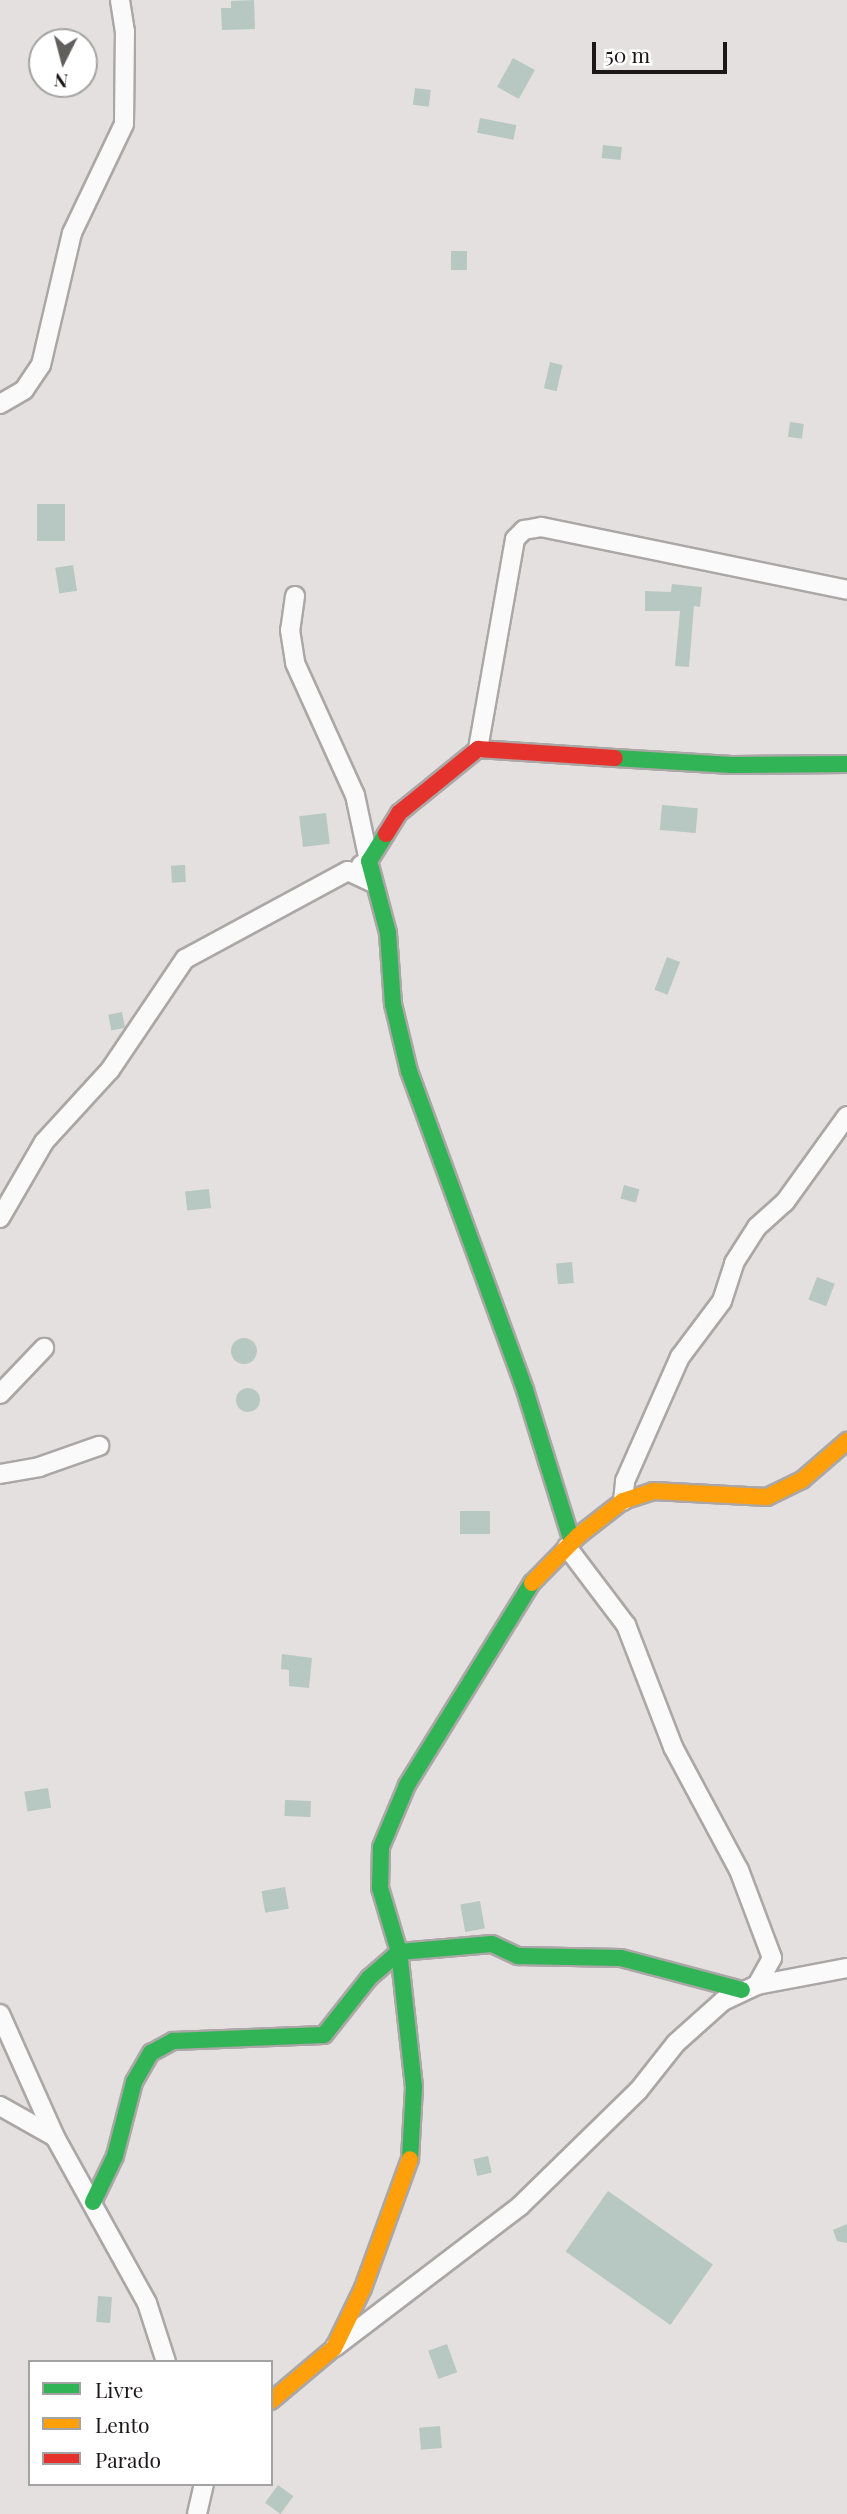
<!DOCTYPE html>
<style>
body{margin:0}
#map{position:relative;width:847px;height:2514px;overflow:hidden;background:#e5e0e0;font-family:"Playfair Display",serif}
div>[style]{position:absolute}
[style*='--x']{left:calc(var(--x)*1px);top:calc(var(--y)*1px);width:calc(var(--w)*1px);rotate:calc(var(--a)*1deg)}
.building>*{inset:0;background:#b7c7c2;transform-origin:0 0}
.round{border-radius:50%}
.roads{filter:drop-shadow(2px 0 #aba7a6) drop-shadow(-2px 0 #aba7a6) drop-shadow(0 2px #aba7a6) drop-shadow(0 -2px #aba7a6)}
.street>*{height:18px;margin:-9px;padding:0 9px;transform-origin:9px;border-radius:9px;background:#fbfafa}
.fast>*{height:16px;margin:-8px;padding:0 8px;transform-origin:8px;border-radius:8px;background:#30b455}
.slow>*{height:16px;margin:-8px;padding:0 8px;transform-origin:8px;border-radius:8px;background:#ff9f0a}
.jam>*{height:16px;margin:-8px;padding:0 8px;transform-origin:8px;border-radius:8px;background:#e5322d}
span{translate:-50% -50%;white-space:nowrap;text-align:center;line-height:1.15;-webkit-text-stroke:5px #fff;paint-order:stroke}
.legend{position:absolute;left:28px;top:2360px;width:245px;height:126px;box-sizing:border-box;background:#fff;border:2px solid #a4a3a3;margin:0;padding:9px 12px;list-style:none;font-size:21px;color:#1c1818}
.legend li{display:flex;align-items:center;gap:14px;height:35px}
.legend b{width:35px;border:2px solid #a4a3a3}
.north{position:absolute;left:28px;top:28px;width:70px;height:70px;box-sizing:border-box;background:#fff;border:2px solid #a4a3a3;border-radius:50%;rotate:186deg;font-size:19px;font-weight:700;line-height:28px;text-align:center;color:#1c1818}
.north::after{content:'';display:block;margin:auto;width:24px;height:32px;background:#625e5e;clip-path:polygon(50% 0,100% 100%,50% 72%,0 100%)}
.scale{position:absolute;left:592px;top:42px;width:135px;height:32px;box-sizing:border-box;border:4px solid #1c1818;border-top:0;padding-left:9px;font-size:21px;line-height:24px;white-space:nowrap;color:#1c1818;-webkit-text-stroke:5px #fff;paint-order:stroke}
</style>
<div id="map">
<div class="building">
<div style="clip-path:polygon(254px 0,255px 29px,222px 30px,221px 8px,231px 8px,231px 1px)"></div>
<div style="left:513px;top:58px;width:25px;height:33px;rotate:29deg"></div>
<div style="left:415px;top:88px;width:16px;height:17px;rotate:7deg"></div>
<div style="left:480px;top:118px;width:37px;height:15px;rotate:11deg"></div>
<div style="left:603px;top:145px;width:19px;height:13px;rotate:6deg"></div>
<div style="left:451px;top:251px;width:16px;height:19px"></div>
<div style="left:550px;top:362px;width:13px;height:27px;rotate:13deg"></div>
<div style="left:790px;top:422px;width:14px;height:15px;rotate:8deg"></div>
<div style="left:37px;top:504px;width:28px;height:37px"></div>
<div style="left:73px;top:565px;width:26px;height:18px;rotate:81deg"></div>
<div style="clip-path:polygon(672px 584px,702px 587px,700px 607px,694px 606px,689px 667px,675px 666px,680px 611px,645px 611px,645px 591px,671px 592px)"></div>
<div style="left:662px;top:805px;width:36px;height:25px;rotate:5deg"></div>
<div style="left:326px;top:813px;width:31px;height:27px;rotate:83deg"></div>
<div style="left:185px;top:865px;width:17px;height:14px;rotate:87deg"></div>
<div style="left:667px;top:957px;width:14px;height:35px;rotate:21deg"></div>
<div style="left:122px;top:1012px;width:16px;height:14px;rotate:79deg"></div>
<div style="left:624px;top:1185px;width:16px;height:14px;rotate:15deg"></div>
<div style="left:209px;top:1189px;width:19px;height:24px;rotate:84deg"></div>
<div style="left:572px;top:1262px;width:21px;height:16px;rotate:85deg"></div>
<div style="left:817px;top:1277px;width:19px;height:24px;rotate:21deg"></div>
<div class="round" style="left:231px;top:1338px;width:26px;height:26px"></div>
<div class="round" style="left:236px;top:1388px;width:24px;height:24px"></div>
<div style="left:460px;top:1511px;width:30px;height:23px"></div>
<div style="clip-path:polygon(282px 1654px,312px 1658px,309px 1688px,289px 1686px,289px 1670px,281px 1669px)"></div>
<div style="left:48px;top:1788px;width:20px;height:24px;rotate:81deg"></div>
<div style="left:285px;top:1800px;width:26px;height:16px;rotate:2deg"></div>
<div style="left:285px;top:1887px;width:22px;height:24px;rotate:80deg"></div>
<div style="left:480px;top:1901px;width:28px;height:20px;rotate:80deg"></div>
<div style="left:488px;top:2156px;width:17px;height:15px;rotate:77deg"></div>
<div style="left:608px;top:2191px;width:128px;height:74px;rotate:35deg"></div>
<div style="clip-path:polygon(847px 2224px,847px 2243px,837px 2241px,833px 2230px)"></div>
<div style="left:98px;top:2296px;width:14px;height:26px;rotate:4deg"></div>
<div style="left:447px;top:2344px;width:30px;height:20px;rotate:70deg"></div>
<div style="left:440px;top:2426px;width:22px;height:21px;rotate:85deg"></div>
<div style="left:278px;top:2485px;width:19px;height:22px;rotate:36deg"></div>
</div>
<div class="roads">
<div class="street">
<div style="--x:0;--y:404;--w:28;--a:-30"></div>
<div style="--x:24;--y:390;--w:30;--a:-56"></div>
<div style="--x:41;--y:365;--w:136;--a:-76.8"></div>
<div style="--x:72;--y:233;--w:121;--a:-64.5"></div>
<div style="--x:124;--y:124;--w:92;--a:-89.4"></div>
<div style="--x:125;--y:32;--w:32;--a:-99"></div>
<div style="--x:295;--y:596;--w:34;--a:98"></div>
<div style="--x:290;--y:630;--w:33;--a:81"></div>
<div style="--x:295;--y:663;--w:145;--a:65.6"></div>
<div style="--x:355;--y:795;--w:67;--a:78"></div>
<div style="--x:369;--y:861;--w:9;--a:153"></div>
<div style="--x:478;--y:749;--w:213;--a:-80"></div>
<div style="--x:515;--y:539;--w:13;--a:-45"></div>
<div style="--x:524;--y:530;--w:17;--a:-10"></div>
<div style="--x:541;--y:527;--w:312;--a:11.6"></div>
<div style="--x:0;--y:1218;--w:88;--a:-59.9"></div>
<div style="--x:44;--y:1142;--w:98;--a:-47.5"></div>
<div style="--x:110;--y:1070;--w:134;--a:-56"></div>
<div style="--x:185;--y:959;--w:185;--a:-28.4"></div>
<div style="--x:348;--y:871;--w:26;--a:25"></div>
<div style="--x:0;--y:1394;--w:64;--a:-46.3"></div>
<div style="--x:0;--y:1474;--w:40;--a:-10"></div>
<div style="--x:39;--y:1467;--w:64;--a:-19.3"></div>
<div style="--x:623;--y:1501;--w:20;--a:-84"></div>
<div style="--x:625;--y:1481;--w:136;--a:-66.1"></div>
<div style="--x:680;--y:1357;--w:70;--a:-53.1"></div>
<div style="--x:722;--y:1301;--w:40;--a:-72"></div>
<div style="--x:734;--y:1263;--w:43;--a:-57.4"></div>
<div style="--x:757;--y:1227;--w:38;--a:-42"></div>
<div style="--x:785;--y:1202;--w:106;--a:-54.2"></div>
<div style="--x:567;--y:1547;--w:98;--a:52.9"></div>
<div style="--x:626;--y:1625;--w:131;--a:68.9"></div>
<div style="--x:673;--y:1747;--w:140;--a:61.8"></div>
<div style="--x:739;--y:1870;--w:94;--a:69.4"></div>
<div style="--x:772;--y:1958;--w:31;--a:119"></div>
<div style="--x:0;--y:2014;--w:135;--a:65.9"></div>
<div style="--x:55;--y:2137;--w:190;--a:61"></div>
<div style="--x:147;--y:2303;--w:62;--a:72.1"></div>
<div style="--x:0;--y:2106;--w:63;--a:29.4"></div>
<div style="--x:335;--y:2347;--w:233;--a:-37.3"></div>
<div style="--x:520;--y:2206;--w:165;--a:-44.3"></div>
<div style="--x:638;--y:2091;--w:61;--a:-51.6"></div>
<div style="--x:676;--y:2043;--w:63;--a:-41.8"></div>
<div style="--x:723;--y:2001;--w:38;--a:-25"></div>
<div style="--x:757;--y:1985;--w:92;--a:-10.7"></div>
<div style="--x:197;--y:2514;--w:31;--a:-77"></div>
</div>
<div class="fast">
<div style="--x:615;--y:758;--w:117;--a:3.4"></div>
<div style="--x:732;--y:765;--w:115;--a:-0.5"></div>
<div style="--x:386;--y:834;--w:32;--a:122"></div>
<div style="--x:369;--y:861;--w:74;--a:75.2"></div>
<div style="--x:388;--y:933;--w:71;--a:86"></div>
<div style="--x:393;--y:1004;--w:69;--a:76.6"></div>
<div style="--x:409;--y:1071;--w:339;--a:70"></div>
<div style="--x:525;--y:1390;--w:159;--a:72.8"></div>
<div style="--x:410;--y:2159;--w:72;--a:-86.8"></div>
<div style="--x:414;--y:2087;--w:136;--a:-96.3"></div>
<div style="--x:399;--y:1952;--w:67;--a:-106.5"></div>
<div style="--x:380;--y:1888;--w:41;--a:-88.6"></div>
<div style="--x:381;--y:1847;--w:67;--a:-67.2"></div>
<div style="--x:407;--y:1785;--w:238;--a:-58.3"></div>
<div style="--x:93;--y:2202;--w:51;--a:-64.4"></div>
<div style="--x:115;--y:2156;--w:76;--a:-75.6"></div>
<div style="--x:134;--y:2082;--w:34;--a:-60"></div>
<div style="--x:151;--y:2053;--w:25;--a:-29"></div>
<div style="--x:173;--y:2041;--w:151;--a:-2.3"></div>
<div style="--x:324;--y:2035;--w:73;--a:-51.7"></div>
<div style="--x:369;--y:1978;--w:40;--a:-41"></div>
<div style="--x:399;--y:1952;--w:93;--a:-4.9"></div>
<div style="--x:492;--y:1944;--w:29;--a:25"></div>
<div style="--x:518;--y:1956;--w:103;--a:1.1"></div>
<div style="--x:621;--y:1958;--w:125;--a:14.8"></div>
</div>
<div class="slow">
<div style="--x:532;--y:1583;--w:66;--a:-45.6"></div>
<div style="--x:578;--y:1536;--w:57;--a:-37.9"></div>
<div style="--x:623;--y:1501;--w:32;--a:-18"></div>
<div style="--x:653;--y:1491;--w:114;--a:3"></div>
<div style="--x:767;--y:1497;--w:39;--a:-26"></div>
<div style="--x:802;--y:1480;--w:60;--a:-40.9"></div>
<div style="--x:271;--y:2401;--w:82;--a:-40.1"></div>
<div style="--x:334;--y:2348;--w:67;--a:-64.2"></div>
<div style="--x:363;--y:2288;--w:137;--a:-70"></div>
</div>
<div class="jam">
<div style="--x:386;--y:834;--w:25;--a:-58"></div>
<div style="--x:399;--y:813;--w:102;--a:-39"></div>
<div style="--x:478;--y:749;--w:137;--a:3.8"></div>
</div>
</div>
<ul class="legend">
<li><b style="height:9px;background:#30b455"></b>Livre</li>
<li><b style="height:9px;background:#ff9f0a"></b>Lento</li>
<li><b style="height:9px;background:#e5322d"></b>Parado</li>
</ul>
<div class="north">N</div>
<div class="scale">50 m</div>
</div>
